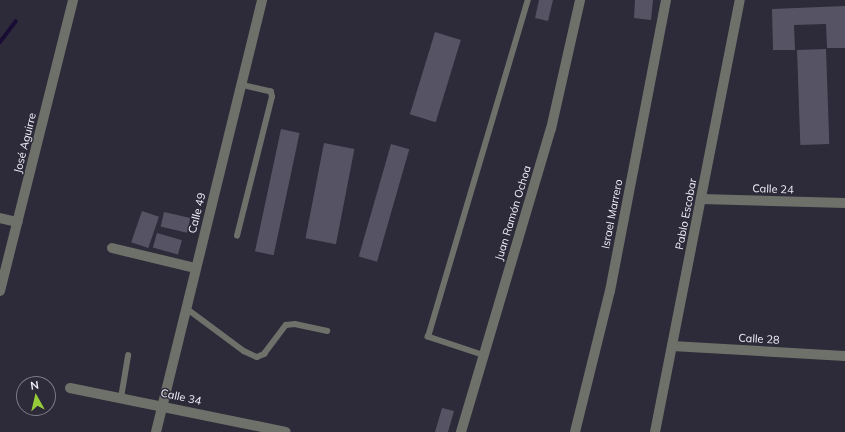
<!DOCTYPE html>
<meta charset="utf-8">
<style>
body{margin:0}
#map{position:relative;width:845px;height:432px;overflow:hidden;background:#2d2a39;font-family:Mulish,sans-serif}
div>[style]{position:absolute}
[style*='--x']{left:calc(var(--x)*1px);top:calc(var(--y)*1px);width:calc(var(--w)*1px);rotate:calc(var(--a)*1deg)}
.stream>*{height:4px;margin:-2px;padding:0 2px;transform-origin:2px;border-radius:2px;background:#190d35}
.building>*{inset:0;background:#565464;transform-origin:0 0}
.lane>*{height:5.5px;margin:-2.75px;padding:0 2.75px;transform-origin:2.75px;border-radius:2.75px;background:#6d7169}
.street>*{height:10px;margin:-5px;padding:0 5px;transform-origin:5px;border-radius:5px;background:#6d7169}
span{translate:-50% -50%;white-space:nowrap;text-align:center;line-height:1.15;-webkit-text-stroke:3px #2d2a39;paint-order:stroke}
.street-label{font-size:11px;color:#f4f2fd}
.north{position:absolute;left:16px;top:376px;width:40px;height:40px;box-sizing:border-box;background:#2d2a39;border:1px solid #7d7a87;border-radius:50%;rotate:352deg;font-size:11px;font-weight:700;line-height:16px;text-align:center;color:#f4f2fd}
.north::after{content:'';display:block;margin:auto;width:14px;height:18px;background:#96cc39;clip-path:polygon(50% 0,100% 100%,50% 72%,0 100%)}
</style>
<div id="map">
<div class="stream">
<div style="--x:0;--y:42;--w:26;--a:-53"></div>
</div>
<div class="building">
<div style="clip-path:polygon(539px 0,553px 0,548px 21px,535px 18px)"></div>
<div style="clip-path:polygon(635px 0,653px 0,651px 20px,634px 18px)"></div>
<div style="clip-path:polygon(845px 6px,845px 48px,827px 48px,826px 24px,794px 25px,795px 50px,773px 50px,772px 9px)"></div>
<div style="left:435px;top:32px;width:27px;height:86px;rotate:17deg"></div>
<div style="left:826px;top:49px;width:95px;height:29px;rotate:88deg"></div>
<div style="left:281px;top:129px;width:19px;height:125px;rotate:12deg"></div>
<div style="left:324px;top:143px;width:31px;height:97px;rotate:11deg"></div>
<div style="left:391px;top:144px;width:19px;height:117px;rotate:16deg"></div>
<div style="left:142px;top:211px;width:18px;height:33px;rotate:19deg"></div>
<div style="left:164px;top:212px;width:27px;height:15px;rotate:13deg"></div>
<div style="left:157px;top:233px;width:26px;height:15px;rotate:16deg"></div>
<div style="clip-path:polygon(442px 408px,454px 411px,448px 432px,435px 432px)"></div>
</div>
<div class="lane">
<div style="--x:237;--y:236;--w:143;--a:-75.9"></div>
<div style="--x:272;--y:97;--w:5;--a:-101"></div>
<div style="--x:271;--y:92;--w:31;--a:-167"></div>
<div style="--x:186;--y:308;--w:72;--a:36.6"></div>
<div style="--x:244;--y:351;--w:14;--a:25"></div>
<div style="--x:257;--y:357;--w:8;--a:-23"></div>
<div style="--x:264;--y:354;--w:36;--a:-53"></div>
<div style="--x:286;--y:325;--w:9;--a:-6"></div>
<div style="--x:295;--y:324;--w:33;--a:12"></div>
<div style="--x:482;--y:355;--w:57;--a:-161.6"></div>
<div style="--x:428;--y:337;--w:352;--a:-73.5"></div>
<div style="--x:121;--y:398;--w:43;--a:-80.5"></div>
</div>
<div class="street">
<div style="--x:701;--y:199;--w:144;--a:1.6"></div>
<div style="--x:0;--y:218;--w:18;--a:13"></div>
<div style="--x:112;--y:248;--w:85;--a:13.5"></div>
<div style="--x:0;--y:291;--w:300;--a:-75.9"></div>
<div style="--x:672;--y:346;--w:173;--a:3.3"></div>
<div style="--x:70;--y:388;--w:220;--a:11.5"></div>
<div style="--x:156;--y:432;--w:445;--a:-76.2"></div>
<div style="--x:461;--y:432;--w:316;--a:-73.5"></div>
<div style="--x:551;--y:129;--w:132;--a:-77.3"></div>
<div style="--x:575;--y:432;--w:145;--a:-76.1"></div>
<div style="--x:610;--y:291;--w:296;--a:-79.1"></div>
<div style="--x:655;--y:432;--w:440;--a:-78.9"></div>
</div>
<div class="street-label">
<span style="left:25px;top:143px;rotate:-76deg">José Aguirre</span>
<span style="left:773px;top:189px;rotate:2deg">Calle 24</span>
<span style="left:197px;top:213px;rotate:-76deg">Calle 49</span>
<span style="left:513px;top:213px;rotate:-73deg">Juan Ramón Ochoa</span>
<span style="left:612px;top:214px;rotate:-79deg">Israel Marrero</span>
<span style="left:686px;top:214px;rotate:-79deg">Pablo Escobar</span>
<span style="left:759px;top:339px;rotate:3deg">Calle 28</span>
<span style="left:181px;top:397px;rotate:12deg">Calle 34</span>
</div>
<div class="north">N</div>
</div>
